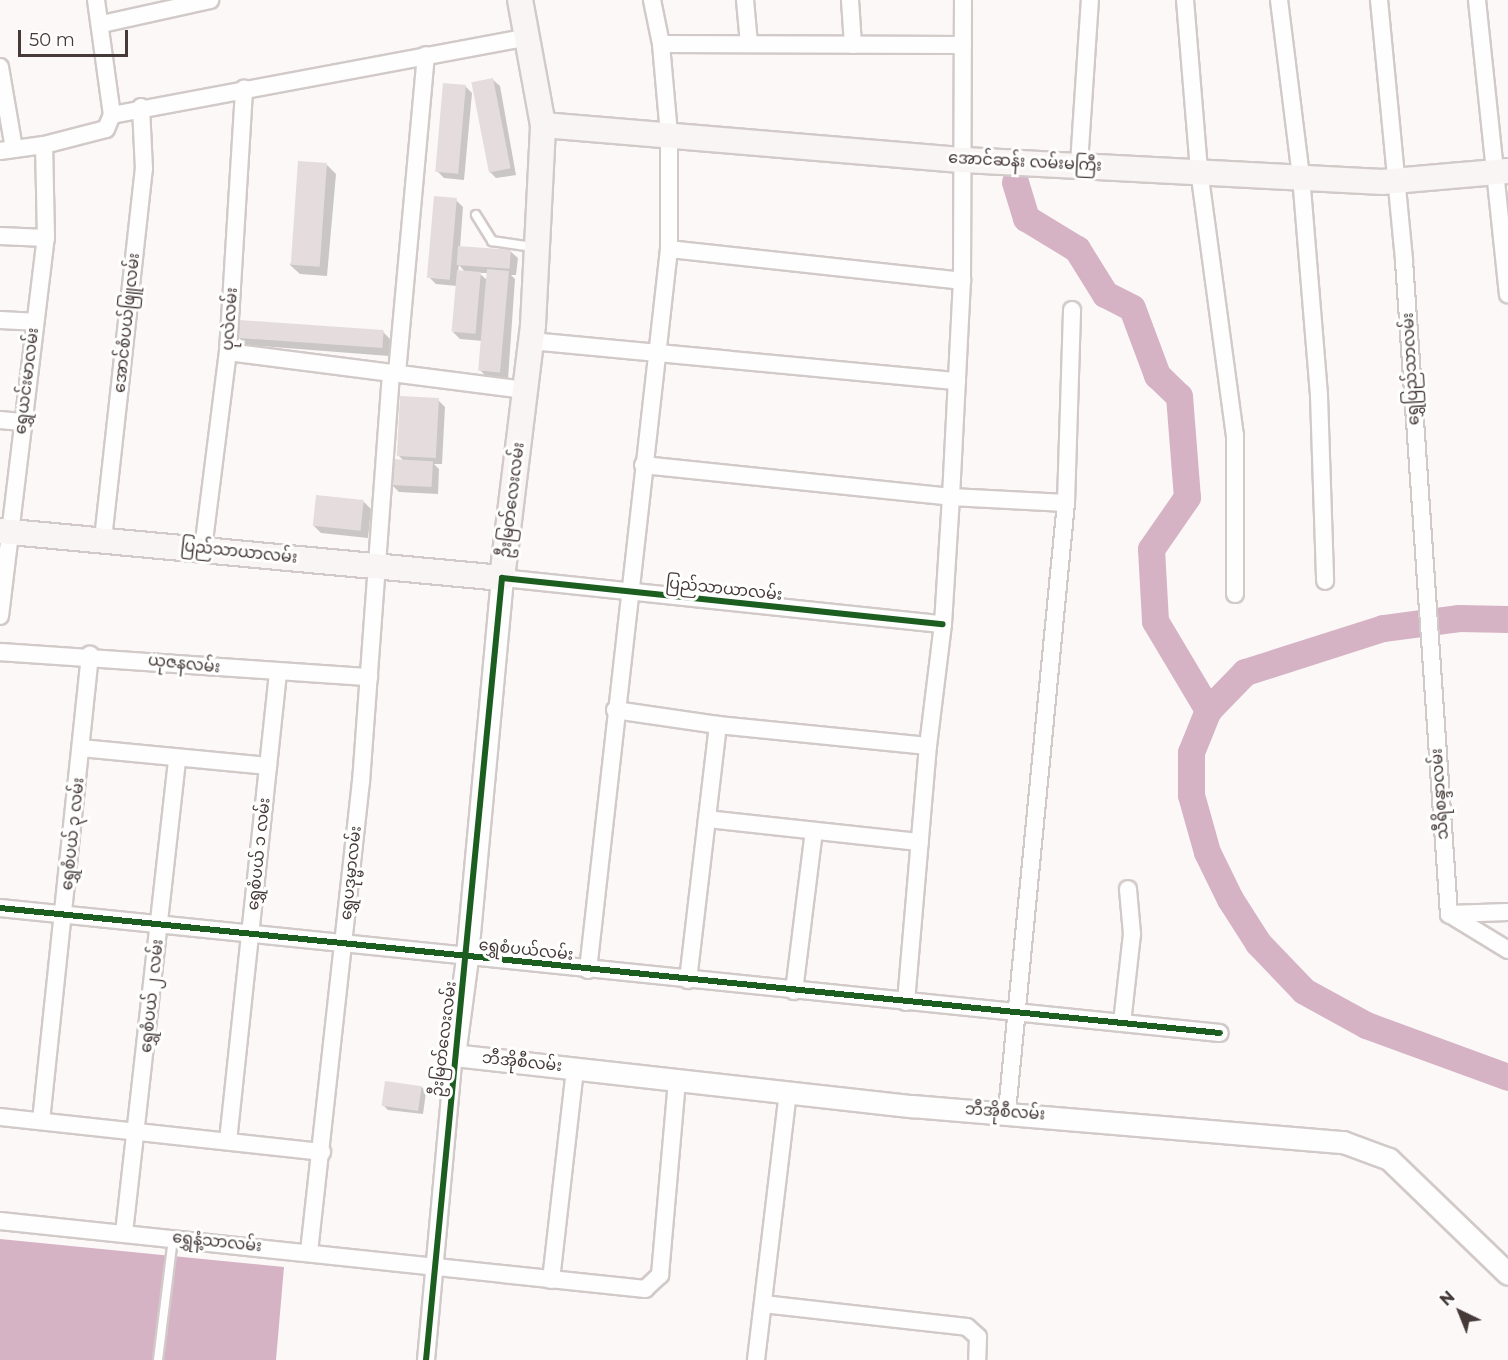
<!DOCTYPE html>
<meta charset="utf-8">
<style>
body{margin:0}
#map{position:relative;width:1508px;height:1360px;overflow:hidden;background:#fcf8f7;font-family:Montserrat,"Noto Sans Myanmar",sans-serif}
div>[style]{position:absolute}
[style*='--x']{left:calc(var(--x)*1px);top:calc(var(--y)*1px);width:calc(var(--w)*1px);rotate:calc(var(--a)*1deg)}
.water>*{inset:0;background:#d6b3c4}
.shadow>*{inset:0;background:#0003}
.river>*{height:27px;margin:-13.5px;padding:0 13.5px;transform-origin:13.5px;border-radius:13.5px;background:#d6b3c4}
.building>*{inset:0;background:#e5dddd;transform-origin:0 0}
.roads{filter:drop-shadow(2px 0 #d1cac8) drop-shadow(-2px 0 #d1cac8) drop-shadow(0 2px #d1cac8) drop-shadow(0 -2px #d1cac8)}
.service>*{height:8px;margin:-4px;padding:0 4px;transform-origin:4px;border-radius:4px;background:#fffefe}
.minor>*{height:16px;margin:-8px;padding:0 8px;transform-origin:8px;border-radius:8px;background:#fffefe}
.tertiary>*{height:21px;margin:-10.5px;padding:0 10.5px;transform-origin:10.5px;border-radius:10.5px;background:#fffefe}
.secondary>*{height:24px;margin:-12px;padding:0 12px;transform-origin:12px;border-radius:12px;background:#f9f5f4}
.cycleway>*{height:6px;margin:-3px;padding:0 3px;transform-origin:3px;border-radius:3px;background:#1b5e20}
span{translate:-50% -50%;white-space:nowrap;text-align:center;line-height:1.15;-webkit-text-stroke:6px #fff;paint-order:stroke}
.street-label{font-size:16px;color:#453a38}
.north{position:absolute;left:1430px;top:1282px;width:60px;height:60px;-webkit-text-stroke:4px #fff;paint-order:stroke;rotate:317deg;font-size:16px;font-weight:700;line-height:24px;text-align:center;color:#453a38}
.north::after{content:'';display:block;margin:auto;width:21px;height:27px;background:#453a38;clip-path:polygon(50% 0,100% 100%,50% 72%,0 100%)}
.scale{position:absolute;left:18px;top:30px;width:110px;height:27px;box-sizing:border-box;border:3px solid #453a38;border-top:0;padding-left:8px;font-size:18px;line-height:21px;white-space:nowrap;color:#453a38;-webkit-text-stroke:4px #fff;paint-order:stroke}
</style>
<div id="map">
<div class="water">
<div style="clip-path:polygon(0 1239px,284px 1267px,276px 1360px,0 1360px)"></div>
</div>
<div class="shadow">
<div style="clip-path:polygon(492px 79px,500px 86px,516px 175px,496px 178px,489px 171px)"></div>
<div style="clip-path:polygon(465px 86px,472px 93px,464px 180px,444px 178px,437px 171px)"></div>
<div style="clip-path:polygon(327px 165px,336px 174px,327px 276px,300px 274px,290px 265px)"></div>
<div style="clip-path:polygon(evenodd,456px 200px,463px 207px,460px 248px,510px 251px,518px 258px,516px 275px,511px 275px,515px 279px,508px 379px,487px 377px,480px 370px,483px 341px,460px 339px,453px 332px,457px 286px,436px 284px,429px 277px,456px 200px,459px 265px,466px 273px,458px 272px,459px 265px,456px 200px,479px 273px,488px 273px,487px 280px,479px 273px)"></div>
<div style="clip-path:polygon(383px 332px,391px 340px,389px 356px,246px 345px,239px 338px)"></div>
<div style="clip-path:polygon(438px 400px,445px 407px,442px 464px,434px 464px,439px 469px,438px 494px,399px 492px,392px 485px,404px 461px,398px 455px)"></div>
<div style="clip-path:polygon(364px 502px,371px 509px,368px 538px,321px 533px,314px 526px)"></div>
<div style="clip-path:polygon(422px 1087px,426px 1092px,423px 1114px,388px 1110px,383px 1105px)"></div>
</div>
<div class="river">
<div style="--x:1015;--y:182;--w:38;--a:73"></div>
<div style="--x:1026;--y:218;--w:60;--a:31.3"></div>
<div style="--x:1077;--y:249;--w:53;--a:58.1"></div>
<div style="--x:1105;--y:294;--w:30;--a:27"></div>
<div style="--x:1132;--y:308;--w:72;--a:69.5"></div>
<div style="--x:1157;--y:375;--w:30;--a:44"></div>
<div style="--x:1179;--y:396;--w:101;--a:85.5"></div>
<div style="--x:1187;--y:497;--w:63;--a:124.7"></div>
<div style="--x:1151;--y:549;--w:72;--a:86.8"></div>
<div style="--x:1155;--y:621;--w:104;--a:59.2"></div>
<div style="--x:1508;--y:619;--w:49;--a:-178.8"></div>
<div style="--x:1459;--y:618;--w:77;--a:172.5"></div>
<div style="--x:1383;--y:628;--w:145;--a:162.3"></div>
<div style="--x:1245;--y:672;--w:53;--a:134.2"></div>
<div style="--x:1208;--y:710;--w:45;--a:112"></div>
<div style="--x:1191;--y:752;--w:43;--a:90"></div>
<div style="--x:1191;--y:795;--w:59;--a:74.3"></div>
<div style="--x:1207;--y:852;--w:52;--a:63.9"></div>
<div style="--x:1230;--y:899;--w:52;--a:57.5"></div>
<div style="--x:1258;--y:943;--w:66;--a:46.2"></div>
<div style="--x:1304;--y:991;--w:71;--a:28.7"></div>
<div style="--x:1366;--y:1025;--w:151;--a:20.1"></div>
</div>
<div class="building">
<div style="left:493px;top:78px;width:92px;height:22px;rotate:79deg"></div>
<div style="left:443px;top:83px;width:23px;height:89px;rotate:5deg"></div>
<div style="left:298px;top:161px;width:29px;height:104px;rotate:4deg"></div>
<div style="left:434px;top:196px;width:23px;height:82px;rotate:5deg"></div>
<div style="left:458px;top:246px;width:53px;height:19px;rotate:4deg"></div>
<div style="left:487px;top:269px;width:22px;height:102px;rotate:5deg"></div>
<div style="left:457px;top:270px;width:24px;height:62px;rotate:5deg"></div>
<div style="left:239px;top:320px;width:145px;height:18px;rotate:4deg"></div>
<div style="left:400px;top:396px;width:39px;height:60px;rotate:3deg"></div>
<div style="left:392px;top:459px;width:41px;height:26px;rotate:3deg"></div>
<div style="left:316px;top:495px;width:48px;height:31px;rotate:6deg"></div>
<div style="left:385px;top:1081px;width:37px;height:25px;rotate:8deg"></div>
</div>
<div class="roads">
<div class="service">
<div style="--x:476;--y:215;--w:31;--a:58"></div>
<div style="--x:492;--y:241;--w:41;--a:8.3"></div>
<div style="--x:158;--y:1360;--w:123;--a:-83"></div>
</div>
<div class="minor">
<div style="--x:96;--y:0;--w:116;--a:82.1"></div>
<div style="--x:745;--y:0;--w:44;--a:84.8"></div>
<div style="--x:850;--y:0;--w:45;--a:86.2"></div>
<div style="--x:1185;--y:0;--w:171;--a:85.3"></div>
<div style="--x:1199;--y:170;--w:267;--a:82.3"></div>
<div style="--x:1235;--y:435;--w:159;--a:90"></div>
<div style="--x:1279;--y:0;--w:177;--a:82.9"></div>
<div style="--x:1301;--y:176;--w:221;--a:85.3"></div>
<div style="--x:1319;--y:396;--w:185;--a:88.1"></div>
<div style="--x:1379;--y:0;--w:262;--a:84.5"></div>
<div style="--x:1404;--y:261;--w:655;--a:86.06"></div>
<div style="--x:1477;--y:0;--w:296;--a:84"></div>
<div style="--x:102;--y:24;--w:111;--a:-12.5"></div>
<div style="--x:661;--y:44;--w:302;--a:0.2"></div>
<div style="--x:0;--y:67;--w:83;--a:80.3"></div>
<div style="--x:112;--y:115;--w:422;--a:-10.6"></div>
<div style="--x:0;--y:151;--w:44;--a:-7.8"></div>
<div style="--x:44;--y:145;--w:64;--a:-14.5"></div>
<div style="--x:106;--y:129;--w:15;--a:-67"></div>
<div style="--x:1079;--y:164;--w:164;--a:-86.2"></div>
<div style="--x:0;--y:236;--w:46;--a:2.5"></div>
<div style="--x:669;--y:249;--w:295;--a:6.2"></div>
<div style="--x:0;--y:320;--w:34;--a:3"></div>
<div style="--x:531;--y:341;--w:428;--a:5.4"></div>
<div style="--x:228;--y:352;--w:299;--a:7.3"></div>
<div style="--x:397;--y:373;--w:319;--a:-84.8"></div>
<div style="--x:0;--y:420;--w:22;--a:5"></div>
<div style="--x:643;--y:465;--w:310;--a:5.9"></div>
<div style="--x:951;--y:497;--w:115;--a:3"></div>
<div style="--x:1066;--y:503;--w:193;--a:-88.2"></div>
<div style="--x:103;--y:539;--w:372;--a:-83.7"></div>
<div style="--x:144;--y:169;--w:62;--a:-92.8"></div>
<div style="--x:203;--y:549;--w:199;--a:-82.8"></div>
<div style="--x:228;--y:352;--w:264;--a:-86.5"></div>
<div style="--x:502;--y:578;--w:443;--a:6"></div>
<div style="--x:0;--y:616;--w:381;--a:-83.1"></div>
<div style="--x:46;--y:238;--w:93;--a:-91.2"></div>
<div style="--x:0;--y:652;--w:370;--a:3.9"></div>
<div style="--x:615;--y:710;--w:104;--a:8.3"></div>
<div style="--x:718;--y:725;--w:211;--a:5.7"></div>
<div style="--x:81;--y:748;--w:188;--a:5.5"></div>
<div style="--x:707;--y:819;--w:214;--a:6.2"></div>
<div style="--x:0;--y:908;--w:1226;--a:5.85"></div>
<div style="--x:1449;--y:914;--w:69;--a:31.4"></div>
<div style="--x:1449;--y:914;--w:59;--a:-1.9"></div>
<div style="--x:588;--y:970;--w:726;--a:-83.59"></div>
<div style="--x:669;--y:249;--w:115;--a:-90"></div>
<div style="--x:669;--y:134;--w:90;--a:-95.1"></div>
<div style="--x:661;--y:44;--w:45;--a:-101.6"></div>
<div style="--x:688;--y:980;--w:257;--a:-83.3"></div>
<div style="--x:794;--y:991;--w:161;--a:-82.9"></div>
<div style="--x:906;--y:1002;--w:257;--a:-85.1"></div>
<div style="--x:928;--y:746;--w:123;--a:-83"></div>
<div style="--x:943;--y:624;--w:127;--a:-86.4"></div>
<div style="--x:951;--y:497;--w:216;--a:-87.1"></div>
<div style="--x:962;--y:281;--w:281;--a:-89.8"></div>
<div style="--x:1122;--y:1023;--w:90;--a:-83.6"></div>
<div style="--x:1132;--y:934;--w:45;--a:-95.1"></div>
<div style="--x:1007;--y:1111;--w:611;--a:-84.46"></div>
<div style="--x:0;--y:1117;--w:324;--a:6.2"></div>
<div style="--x:41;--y:1121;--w:469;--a:-84"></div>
<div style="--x:228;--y:1141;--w:471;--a:-83.9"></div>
<div style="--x:0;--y:1221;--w:649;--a:6.02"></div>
<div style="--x:645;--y:1289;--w:21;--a:-43"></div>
<div style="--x:660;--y:1275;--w:197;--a:-85"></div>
<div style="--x:124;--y:1233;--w:478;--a:-83.6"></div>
<div style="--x:309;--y:1252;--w:473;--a:-83.7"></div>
<div style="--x:361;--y:782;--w:410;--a:-85.8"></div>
<div style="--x:551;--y:1280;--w:213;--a:-83.5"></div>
<div style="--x:763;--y:1304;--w:205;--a:6.4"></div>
<div style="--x:967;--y:1327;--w:15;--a:42"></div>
<div style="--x:978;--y:1337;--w:23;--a:92"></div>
<div style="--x:426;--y:1360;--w:306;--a:-84.8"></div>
<div style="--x:756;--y:1360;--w:270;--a:-83.2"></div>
</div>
<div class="tertiary">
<div style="--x:502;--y:578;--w:382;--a:95.3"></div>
<div style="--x:467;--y:958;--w:98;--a:97.6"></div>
<div style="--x:454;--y:1055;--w:461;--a:6.4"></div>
<div style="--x:912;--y:1106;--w:433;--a:4.8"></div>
<div style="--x:1343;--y:1142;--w:49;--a:20.3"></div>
<div style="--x:1389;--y:1159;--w:165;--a:44"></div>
</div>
<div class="secondary">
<div style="--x:543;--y:125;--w:422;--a:4.8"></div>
<div style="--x:964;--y:160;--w:419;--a:3"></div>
<div style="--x:1382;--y:182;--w:126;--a:-5"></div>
<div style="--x:0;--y:531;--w:504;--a:5.35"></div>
<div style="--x:502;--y:578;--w:255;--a:-83"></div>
<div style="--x:533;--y:325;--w:200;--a:-87.1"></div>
<div style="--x:543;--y:125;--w:127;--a:-100.4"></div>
</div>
</div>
<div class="cycleway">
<div style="--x:0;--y:908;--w:1226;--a:5.85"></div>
<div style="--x:426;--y:1360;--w:786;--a:-84.45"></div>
<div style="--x:502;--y:578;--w:443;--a:6"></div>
</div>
<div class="street-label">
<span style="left:1025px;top:162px;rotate:3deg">အောင်ဆန်း လမ်းမကြီး</span>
<span style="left:230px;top:319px;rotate:-86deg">ပုလဲလမ်း</span>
<span style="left:127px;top:323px;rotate:-84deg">အောင်စံပယ်ဖြူလမ်း</span>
<span style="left:1411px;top:369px;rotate:-93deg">ရွှေပြည်သာလမ်း</span>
<span style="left:27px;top:381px;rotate:-83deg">ရွှေယင်းမာလမ်း</span>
<span style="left:512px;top:500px;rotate:-83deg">ဦးမြတ်လေးလမ်း</span>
<span style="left:239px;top:552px;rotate:6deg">ပြည်သာယာလမ်း</span>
<span style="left:724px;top:589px;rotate:6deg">ပြည်သာယာလမ်း</span>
<span style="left:184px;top:664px;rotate:6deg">ယုဇနလမ်း</span>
<span style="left:1440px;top:794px;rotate:-94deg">သီရိစန္ဒာလမ်း</span>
<span style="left:73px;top:834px;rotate:-84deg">ရွှေစံပယ် ၃ လမ်း</span>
<span style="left:259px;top:854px;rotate:-84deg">ရွှေစံပယ် ၁ လမ်း</span>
<span style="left:351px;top:873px;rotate:-84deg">ရွှေပဒုမ္မာလမ်း</span>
<span style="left:526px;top:950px;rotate:6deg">ရွှေစံပယ်လမ်း</span>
<span style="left:152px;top:996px;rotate:-84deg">ရွှေစံပယ် ၂ လမ်း</span>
<span style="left:444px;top:1039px;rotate:-83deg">ဦးမြတ်လေးလမ်း</span>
<span style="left:522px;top:1062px;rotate:6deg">ဘီအိုစီလမ်း</span>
<span style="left:1005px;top:1112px;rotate:4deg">ဘီအိုစီလမ်း</span>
<span style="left:217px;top:1242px;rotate:6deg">ရွှေနံ့သာလမ်း</span>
</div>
<div class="north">N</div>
<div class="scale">50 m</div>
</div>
